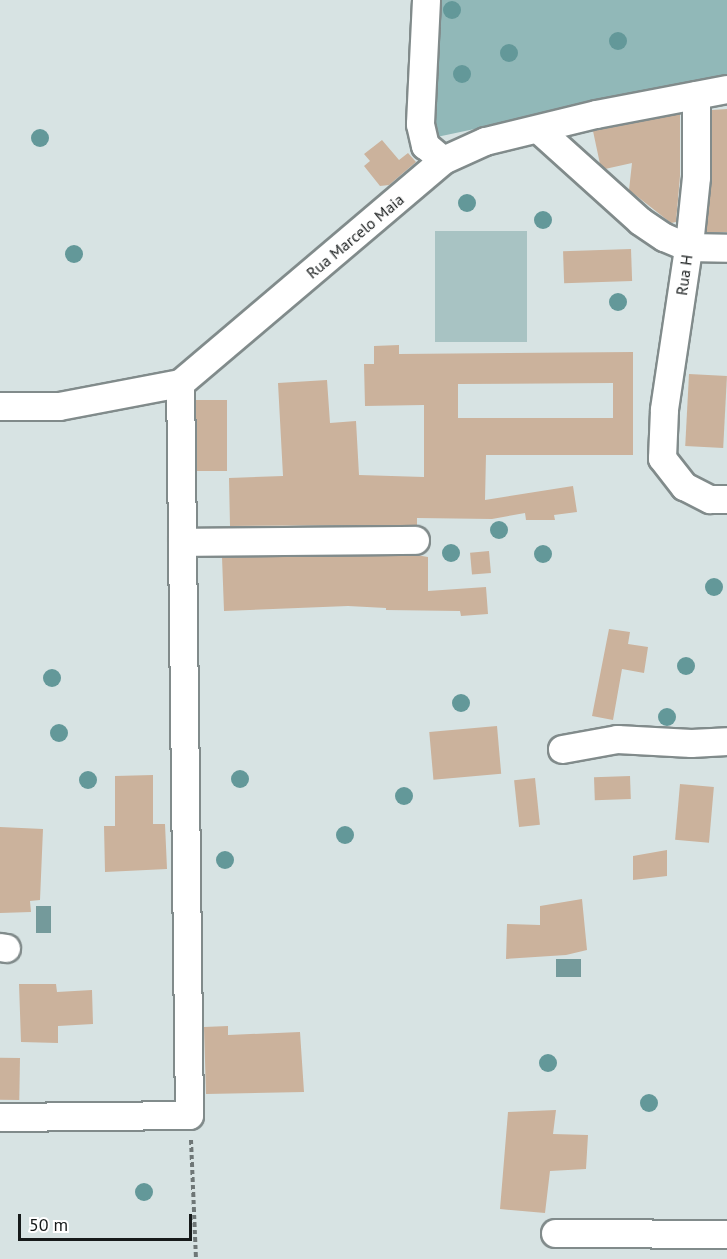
<!DOCTYPE html>
<style>
body{margin:0}
#map{position:relative;width:727px;height:1259px;overflow:hidden;background:#d7e3e3;font-family:"PT Sans",sans-serif}
div>[style]{position:absolute}
[style*='--x']{left:calc(var(--x)*1px);top:calc(var(--y)*1px);width:calc(var(--w)*1px);rotate:calc(var(--a)*1deg)}
.green>*{inset:0;background:#a8c3c3;transform-origin:0 0}
.forest>*{inset:0;background:#91b8b8}
.water>*{inset:0;background:#749a9b;transform-origin:0 0}
.building>*{inset:0;background:#cbb29c;transform-origin:0 0}
.path>*{height:4px;margin-top:-2px;transform-origin:0;background:repeating-linear-gradient(90deg,#6e7676 0 4.5px,transparent 0 7.5px)}
.roads{filter:drop-shadow(2px 0 #818b8b) drop-shadow(-2px 0 #818b8b) drop-shadow(0 2px #818b8b) drop-shadow(0 -2px #818b8b)}
.minor>*{height:27px;margin:-13.5px;padding:0 13.5px;transform-origin:13.5px;border-radius:13.5px;background:#fff}
.trees>*{width:18px;height:18px;margin:-9px;border-radius:50%;background:#639899}
span{translate:-50% -50%;white-space:nowrap;text-align:center;line-height:1.15;-webkit-text-stroke:4.5px #fff;paint-order:stroke}
.street-label{font-size:16px;color:#161a1a}
.scale{position:absolute;left:18px;top:1214px;width:174px;height:27px;box-sizing:border-box;border:3px solid #161a1a;border-top:0;padding-left:8px;font-size:18px;line-height:21px;white-space:nowrap;color:#161a1a;-webkit-text-stroke:4px #fff;paint-order:stroke}
</style>
<div id="map">
<div class="green">
<div style="left:435px;top:231px;width:92px;height:111px"></div>
</div>
<div class="forest">
<div style="clip-path:polygon(435px 0,727px 0,727px 76px,432px 138px)"></div>
</div>
<div class="water">
<div style="left:36px;top:906px;width:15px;height:27px"></div>
<div style="left:556px;top:959px;width:25px;height:18px"></div>
</div>
<div class="building">
<div style="clip-path:polygon(727px 109px,727px 232px,706px 232px,712px 177px,712px 110px)"></div>
<div style="clip-path:polygon(680px 114px,680px 176px,676px 222px,671px 223px,629px 190px,632px 163px,605px 169px,600px 164px,593px 131px)"></div>
<div style="clip-path:polygon(382px 140px,399px 160px,408px 153px,416px 162px,389px 185px,380px 186px,364px 166px,370px 161px,364px 154px)"></div>
<div style="left:631px;top:249px;width:32px;height:68px;rotate:88deg"></div>
<div style="clip-path:polygon(evenodd,399px 345px,399px 354px,633px 352px,633px 455px,486px 455px,485px 500px,573px 486px,577px 512px,554px 515px,555px 520px,526px 520px,525px 513px,492px 519px,417px 518px,417px 525px,230px 526px,229px 478px,283px 476px,278px 383px,327px 380px,330px 423px,356px 421px,359px 475px,424px 477px,424px 405px,365px 406px,364px 364px,374px 364px,374px 346px,399px 345px,613px 383px,613px 418px,458px 418px,458px 384px,613px 383px)"></div>
<div style="left:689px;top:374px;width:38px;height:72px;rotate:3deg"></div>
<div style="left:227px;top:400px;width:71px;height:31px;rotate:90deg"></div>
<div style="left:489px;top:551px;width:22px;height:19px;rotate:85deg"></div>
<div style="clip-path:polygon(416px 555px,428px 557px,428px 591px,486px 587px,488px 614px,461px 616px,460px 611px,386px 610px,386px 608px,348px 606px,224px 611px,222px 557px)"></div>
<div style="clip-path:polygon(609px 629px,630px 632px,628px 644px,648px 647px,644px 673px,622px 669px,613px 720px,592px 716px)"></div>
<div style="left:497px;top:726px;width:48px;height:68px;rotate:85deg"></div>
<div style="clip-path:polygon(153px 775px,153px 824px,165px 824px,167px 869px,105px 872px,104px 826px,115px 826px,115px 776px)"></div>
<div style="left:630px;top:776px;width:23px;height:36px;rotate:88deg"></div>
<div style="left:535px;top:778px;width:47px;height:21px;rotate:84deg"></div>
<div style="left:680px;top:784px;width:34px;height:56px;rotate:5deg"></div>
<div style="clip-path:polygon(0 827px,43px 829px,40px 900px,30px 901px,31px 912px,0 913px)"></div>
<div style="clip-path:polygon(667px 850px,667px 876px,633px 880px,633px 856px)"></div>
<div style="clip-path:polygon(582px 899px,587px 950px,566px 955px,506px 959px,507px 924px,540px 925px,540px 906px)"></div>
<div style="clip-path:polygon(19px 984px,56px 984px,57px 992px,92px 990px,93px 1024px,58px 1026px,58px 1043px,21px 1042px)"></div>
<div style="clip-path:polygon(228px 1026px,228px 1035px,300px 1032px,304px 1092px,206px 1094px,204px 1027px)"></div>
<div style="left:20px;top:1058px;width:42px;height:20px;rotate:91deg"></div>
<div style="clip-path:polygon(556px 1110px,553px 1134px,588px 1135px,586px 1169px,550px 1171px,545px 1213px,500px 1209px,508px 1112px)"></div>
</div>
<div class="path">
<div style="--x:191;--y:1140;--w:119;--a:87.6"></div>
</div>
<div class="roads">
<div class="minor">
<div style="--x:426;--y:0;--w:124;--a:92.8"></div>
<div style="--x:420;--y:124;--w:22;--a:77"></div>
<div style="--x:425;--y:145;--w:23;--a:40"></div>
<div style="--x:696;--y:95;--w:82;--a:90"></div>
<div style="--x:696;--y:177;--w:58;--a:95.9"></div>
<div style="--x:690;--y:235;--w:177;--a:98.5"></div>
<div style="--x:664;--y:410;--w:48;--a:92.4"></div>
<div style="--x:662;--y:458;--w:36;--a:52"></div>
<div style="--x:684;--y:486;--w:29;--a:27"></div>
<div style="--x:710;--y:499;--w:17;--a:0"></div>
<div style="--x:538;--y:129;--w:137;--a:42"></div>
<div style="--x:640;--y:221;--w:29;--a:34"></div>
<div style="--x:664;--y:237;--w:26;--a:23"></div>
<div style="--x:688;--y:247;--w:39;--a:1"></div>
<div style="--x:0;--y:406;--w:59;--a:0"></div>
<div style="--x:59;--y:406;--w:123;--a:-10.8"></div>
<div style="--x:180;--y:383;--w:345;--a:-40.3"></div>
<div style="--x:443;--y:160;--w:46;--a:-24.3"></div>
<div style="--x:485;--y:141;--w:114;--a:-13.7"></div>
<div style="--x:596;--y:114;--w:133;--a:-10.8"></div>
<div style="--x:182;--y:542;--w:233;--a:-0.5"></div>
<div style="--x:562;--y:749;--w:56;--a:-10.3"></div>
<div style="--x:617;--y:739;--w:74;--a:3.1"></div>
<div style="--x:691;--y:743;--w:36;--a:-3"></div>
<div style="--x:0;--y:947;--w:6;--a:9"></div>
<div style="--x:0;--y:1117;--w:189;--a:-0.6"></div>
<div style="--x:189;--y:1115;--w:732;--a:-90.7"></div>
<div style="--x:555;--y:1233;--w:172;--a:0.3"></div>
</div>
</div>
<div class="trees">
<div style="left:452px;top:10px"></div>
<div style="left:618px;top:41px"></div>
<div style="left:509px;top:53px"></div>
<div style="left:462px;top:74px"></div>
<div style="left:40px;top:138px"></div>
<div style="left:467px;top:203px"></div>
<div style="left:543px;top:220px"></div>
<div style="left:74px;top:254px"></div>
<div style="left:618px;top:302px"></div>
<div style="left:499px;top:530px"></div>
<div style="left:451px;top:553px"></div>
<div style="left:543px;top:554px"></div>
<div style="left:714px;top:587px"></div>
<div style="left:686px;top:666px"></div>
<div style="left:52px;top:678px"></div>
<div style="left:461px;top:703px"></div>
<div style="left:667px;top:717px"></div>
<div style="left:59px;top:733px"></div>
<div style="left:240px;top:779px"></div>
<div style="left:88px;top:780px"></div>
<div style="left:404px;top:796px"></div>
<div style="left:345px;top:835px"></div>
<div style="left:225px;top:860px"></div>
<div style="left:548px;top:1063px"></div>
<div style="left:649px;top:1103px"></div>
<div style="left:144px;top:1192px"></div>
</div>
<div class="street-label">
<span style="left:355px;top:236px;rotate:-40deg">Rua Marcelo Maia</span>
<span style="left:684px;top:275px;rotate:-82deg">Rua H</span>
</div>
<div class="scale">50 m</div>
</div>
